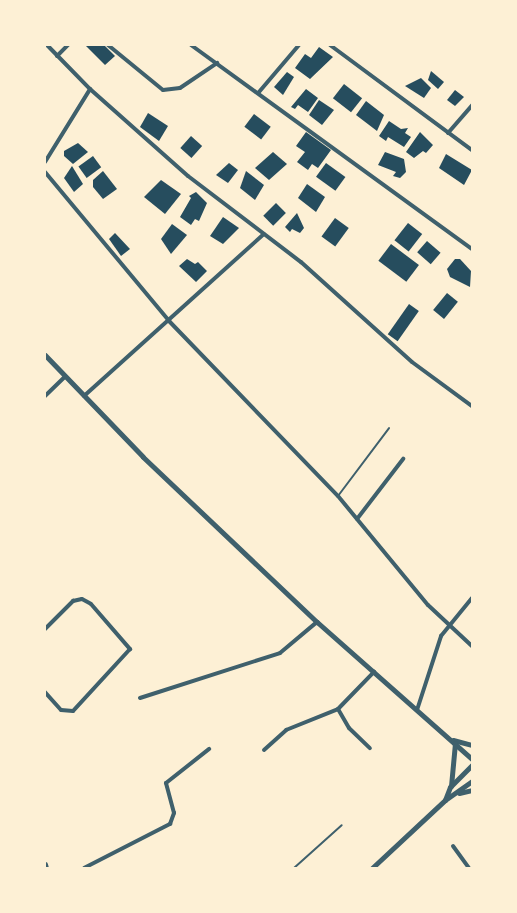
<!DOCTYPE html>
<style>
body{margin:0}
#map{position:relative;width:517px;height:913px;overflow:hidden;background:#fdf0d5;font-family:"DejaVu Sans",sans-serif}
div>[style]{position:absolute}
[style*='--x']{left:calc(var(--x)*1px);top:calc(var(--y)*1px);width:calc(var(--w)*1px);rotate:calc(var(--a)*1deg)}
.building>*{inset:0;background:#264d5e;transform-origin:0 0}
.service>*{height:2px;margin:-1px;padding:0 1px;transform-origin:1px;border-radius:1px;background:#3f606c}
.minor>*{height:4px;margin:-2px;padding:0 2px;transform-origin:2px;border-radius:2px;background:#3f606c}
.tertiary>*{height:5px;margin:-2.5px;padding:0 2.5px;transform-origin:2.5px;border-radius:2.5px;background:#3f606c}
span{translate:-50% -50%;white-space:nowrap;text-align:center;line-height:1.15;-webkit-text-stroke:4.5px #fdf0d5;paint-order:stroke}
.frame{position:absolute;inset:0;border:46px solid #fdf0d5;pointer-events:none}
</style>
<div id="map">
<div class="building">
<div style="clip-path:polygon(104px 45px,115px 56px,105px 65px,86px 46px)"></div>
<div style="clip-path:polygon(319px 47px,333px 57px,310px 79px,295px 68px,305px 54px,311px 58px)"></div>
<div style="clip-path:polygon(431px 71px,444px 82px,438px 89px,428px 80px)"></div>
<div style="clip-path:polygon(287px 72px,294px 77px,283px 95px,274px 87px)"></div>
<div style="clip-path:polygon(421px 78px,431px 88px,424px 98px,405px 86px)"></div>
<div style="left:344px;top:84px;width:23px;height:18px;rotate:38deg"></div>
<div style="clip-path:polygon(306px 89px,318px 98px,308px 112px,298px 105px,295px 109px,291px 107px)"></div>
<div style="clip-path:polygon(455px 90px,464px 97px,455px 106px,447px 100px)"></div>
<div style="clip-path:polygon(319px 100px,334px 110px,322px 125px,309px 115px)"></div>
<div style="clip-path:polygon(366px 101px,384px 115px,377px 131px,356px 115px)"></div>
<div style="clip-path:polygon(148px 113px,168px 126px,159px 141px,140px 127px)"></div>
<div style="left:254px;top:114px;width:21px;height:16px;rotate:37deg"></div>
<div style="clip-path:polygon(389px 121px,401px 129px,408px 128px,405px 133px,411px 137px,404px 147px,388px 137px,386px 141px,379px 136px)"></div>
<div style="clip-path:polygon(306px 132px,331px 150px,318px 168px,312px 164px,308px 170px,297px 162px,305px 152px,296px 146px)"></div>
<div style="clip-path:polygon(420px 132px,433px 145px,426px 153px,423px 151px,414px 158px,406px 152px)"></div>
<div style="left:191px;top:136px;width:15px;height:16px;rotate:42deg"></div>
<div style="clip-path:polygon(78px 143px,88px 152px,73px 164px,64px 156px,64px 151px)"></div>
<div style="clip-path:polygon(273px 152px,287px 164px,269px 180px,255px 168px)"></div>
<div style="clip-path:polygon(385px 152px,404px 159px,406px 172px,400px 178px,393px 176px,396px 172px,378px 165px)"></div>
<div style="clip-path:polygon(446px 154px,472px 170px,464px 185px,439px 168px)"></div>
<div style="left:93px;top:156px;width:14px;height:18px;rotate:54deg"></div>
<div style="clip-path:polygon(229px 163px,238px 170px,228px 183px,216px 175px)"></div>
<div style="left:326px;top:163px;width:24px;height:17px;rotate:36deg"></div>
<div style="clip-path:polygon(72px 166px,83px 184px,74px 192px,64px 178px)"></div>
<div style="clip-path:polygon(103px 171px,117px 189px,103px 199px,93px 187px,93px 180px)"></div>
<div style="clip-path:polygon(246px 171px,264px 185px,255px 200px,240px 188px)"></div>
<div style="clip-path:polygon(161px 180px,181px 194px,165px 214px,144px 197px)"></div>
<div style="clip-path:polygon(307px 184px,325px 197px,316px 212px,298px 198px)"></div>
<div style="clip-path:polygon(196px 192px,207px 203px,199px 221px,195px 219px,191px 225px,180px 217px,191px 198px,189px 196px)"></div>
<div style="left:276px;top:203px;width:14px;height:18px;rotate:45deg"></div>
<div style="clip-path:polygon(297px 213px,304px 228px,300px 233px,292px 229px,290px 232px,285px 227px)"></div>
<div style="clip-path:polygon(223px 217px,239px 228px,223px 244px,210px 236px)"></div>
<div style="left:335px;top:218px;width:17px;height:23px;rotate:36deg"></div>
<div style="left:408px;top:223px;width:18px;height:22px;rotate:38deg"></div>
<div style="clip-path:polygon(172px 224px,187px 235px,171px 254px,161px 239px)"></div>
<div style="clip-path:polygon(115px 233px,130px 249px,121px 256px,109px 239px)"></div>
<div style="left:427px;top:241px;width:18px;height:15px;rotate:41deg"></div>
<div style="left:391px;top:244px;width:35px;height:21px;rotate:37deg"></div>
<div style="clip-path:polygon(187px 259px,195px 264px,198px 262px,207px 271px,196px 282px,179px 266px)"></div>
<div style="clip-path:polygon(455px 259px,460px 259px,471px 271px,470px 287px,450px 277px,447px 269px)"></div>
<div style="left:447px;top:293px;width:14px;height:22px;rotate:39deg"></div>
<div style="left:409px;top:304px;width:12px;height:37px;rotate:35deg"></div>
</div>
<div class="service">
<div style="--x:338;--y:496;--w:85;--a:-53.1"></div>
<div style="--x:294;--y:868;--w:64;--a:-41.9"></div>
</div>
<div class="minor">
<div style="--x:47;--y:45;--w:62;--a:45.7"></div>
<div style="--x:90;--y:89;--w:131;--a:41.6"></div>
<div style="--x:188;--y:176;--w:142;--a:37.3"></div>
<div style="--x:301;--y:262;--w:149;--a:42"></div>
<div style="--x:412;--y:362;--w:74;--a:36.3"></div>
<div style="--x:108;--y:45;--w:71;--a:39.3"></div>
<div style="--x:163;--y:90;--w:17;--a:-7"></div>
<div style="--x:180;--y:88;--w:45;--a:-34"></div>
<div style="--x:191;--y:45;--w:347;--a:36"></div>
<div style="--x:330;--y:45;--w:177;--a:36.5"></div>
<div style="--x:57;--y:56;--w:16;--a:-45"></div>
<div style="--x:259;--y:92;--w:62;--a:-49.6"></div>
<div style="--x:448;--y:133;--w:37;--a:-49"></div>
<div style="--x:45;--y:162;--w:86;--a:-58.3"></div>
<div style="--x:45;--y:172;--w:194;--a:50.2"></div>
<div style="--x:169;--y:321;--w:243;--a:46"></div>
<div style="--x:338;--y:496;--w:141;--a:50.5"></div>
<div style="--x:428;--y:605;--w:60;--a:43"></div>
<div style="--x:45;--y:396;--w:28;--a:-44"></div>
<div style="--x:84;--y:396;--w:242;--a:-42"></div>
<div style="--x:357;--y:519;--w:76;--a:-52.5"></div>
<div style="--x:45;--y:629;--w:40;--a:-45"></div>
<div style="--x:73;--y:601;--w:9;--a:-13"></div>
<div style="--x:82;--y:599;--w:10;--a:29"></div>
<div style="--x:91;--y:604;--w:60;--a:49.1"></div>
<div style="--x:130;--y:649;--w:84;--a:132.6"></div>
<div style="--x:73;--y:711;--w:12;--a:-175"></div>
<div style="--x:61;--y:710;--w:24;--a:-132"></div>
<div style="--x:140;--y:698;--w:147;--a:-17.8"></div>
<div style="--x:280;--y:653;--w:48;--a:-40"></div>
<div style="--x:338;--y:709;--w:22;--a:60"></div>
<div style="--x:349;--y:728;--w:29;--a:44"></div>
<div style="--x:417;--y:710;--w:78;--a:-72"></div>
<div style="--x:441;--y:636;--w:49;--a:-50.8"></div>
<div style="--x:264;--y:750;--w:30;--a:-42"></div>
<div style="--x:286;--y:730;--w:56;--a:-22"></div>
<div style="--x:338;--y:709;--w:52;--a:-45.8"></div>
<div style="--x:453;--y:846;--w:27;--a:54"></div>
<div style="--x:84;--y:868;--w:97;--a:-27.1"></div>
<div style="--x:170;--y:824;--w:12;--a:-70"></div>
<div style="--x:174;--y:813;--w:31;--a:-105"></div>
<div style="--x:166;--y:783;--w:55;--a:-38.3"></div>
</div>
<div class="tertiary">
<div style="--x:45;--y:355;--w:141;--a:46.1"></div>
<div style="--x:143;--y:457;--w:240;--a:43.5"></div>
<div style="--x:317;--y:622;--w:207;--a:41.5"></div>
<div style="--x:453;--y:740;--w:20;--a:15"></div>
<div style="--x:451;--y:786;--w:43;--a:-84.7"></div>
<div style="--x:459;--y:793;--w:13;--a:-13"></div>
<div style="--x:445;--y:800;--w:14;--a:-69"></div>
<div style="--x:450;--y:787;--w:31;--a:-45"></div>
<div style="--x:45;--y:864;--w:4;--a:76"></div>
<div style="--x:372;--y:868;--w:100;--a:-43"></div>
<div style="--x:445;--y:800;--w:33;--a:-35"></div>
</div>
<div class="frame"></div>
</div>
